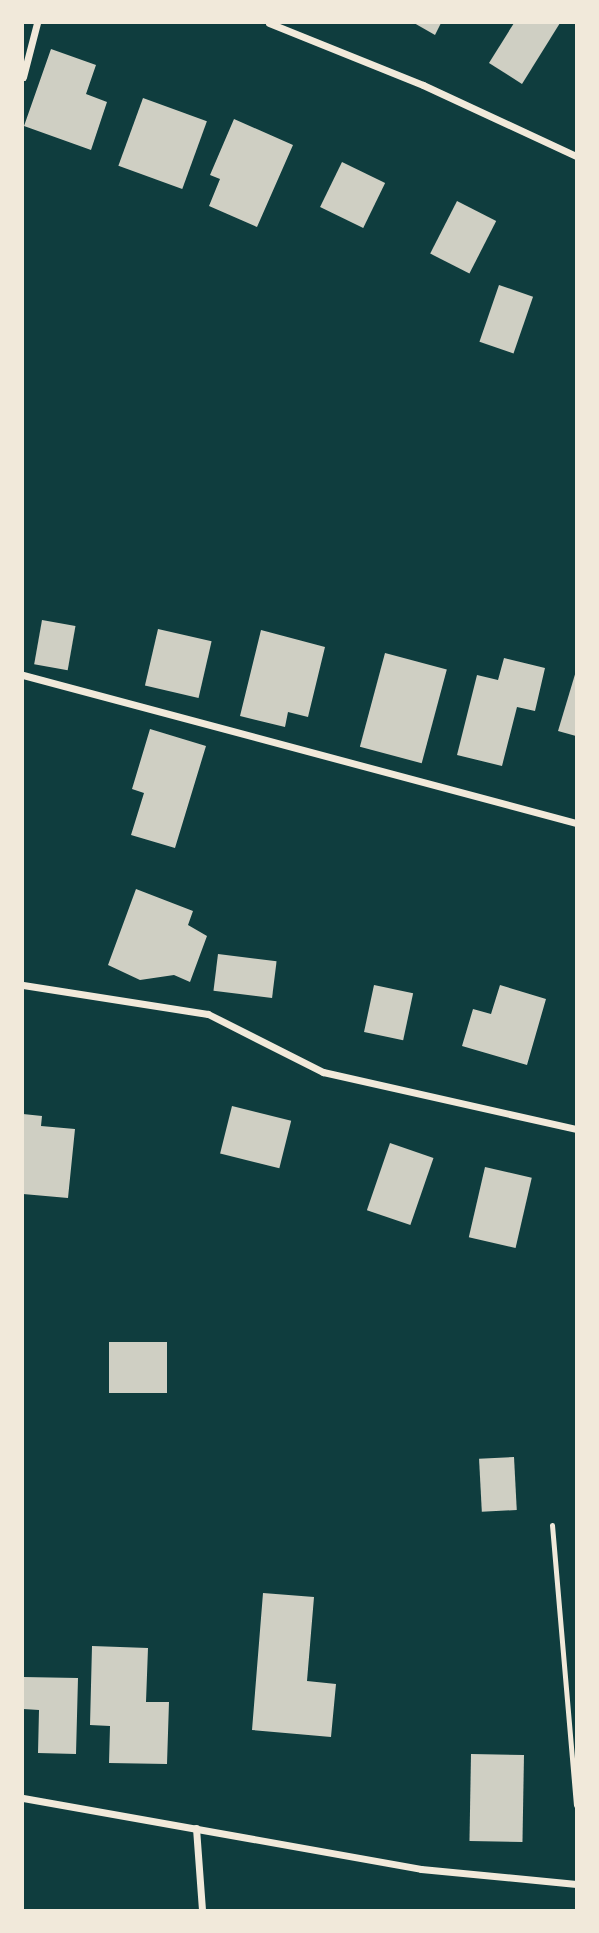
<!DOCTYPE html>
<style>
body{margin:0}
#map{position:relative;width:599px;height:1933px;overflow:hidden;background:#0f3d3e;font-family:"IBM Plex Serif",serif}
div>[style]{position:absolute}
[style*='--x']{left:calc(var(--x)*1px);top:calc(var(--y)*1px);width:calc(var(--w)*1px);rotate:calc(var(--a)*1deg)}
.building>*{inset:0;background:#cfcfc3;transform-origin:0 0}
.service>*{height:5px;margin:-2.5px;padding:0 2.5px;transform-origin:2.5px;border-radius:2.5px;background:#f1e9da}
.minor>*{height:7px;margin:-3.5px;padding:0 3.5px;transform-origin:3.5px;border-radius:3.5px;background:#f1e9da}
span{translate:-50% -50%;white-space:nowrap;text-align:center;line-height:1.15;-webkit-text-stroke:7px #f1e9da;paint-order:stroke}
.frame{position:absolute;inset:0;border:24px solid #f1e9da;pointer-events:none}
</style>
<div id="map">
<div class="building">
<div style="clip-path:polygon(414px 23px,441px 23px,435px 35px)"></div>
<div style="clip-path:polygon(514px 23px,560px 23px,522px 84px,489px 63px)"></div>
<div style="clip-path:polygon(51px 49px,96px 65px,86px 94px,107px 102px,91px 150px,24px 126px)"></div>
<div style="left:143px;top:98px;width:68px;height:72px;rotate:20deg"></div>
<div style="clip-path:polygon(234px 119px,293px 145px,257px 227px,209px 206px,220px 179px,210px 175px)"></div>
<div style="left:342px;top:162px;width:48px;height:50px;rotate:26deg"></div>
<div style="left:457px;top:201px;width:44px;height:59px;rotate:27deg"></div>
<div style="left:499px;top:285px;width:36px;height:60px;rotate:19deg"></div>
<div style="left:42px;top:620px;width:34px;height:45px;rotate:10deg"></div>
<div style="left:158px;top:629px;width:55px;height:58px;rotate:13deg"></div>
<div style="clip-path:polygon(261px 630px,325px 647px,308px 717px,288px 712px,285px 727px,240px 716px)"></div>
<div style="left:385px;top:653px;width:64px;height:97px;rotate:15deg"></div>
<div style="clip-path:polygon(504px 658px,545px 668px,535px 711px,517px 707px,502px 766px,457px 755px,477px 675px,498px 680px)"></div>
<div style="clip-path:polygon(576px 671px,576px 736px,558px 731px)"></div>
<div style="clip-path:polygon(150px 729px,206px 746px,175px 848px,131px 835px,144px 793px,132px 789px)"></div>
<div style="clip-path:polygon(136px 889px,193px 911px,188px 925px,207px 936px,190px 982px,174px 975px,140px 980px,108px 965px)"></div>
<div style="left:218px;top:954px;width:59px;height:37px;rotate:7deg"></div>
<div style="left:374px;top:985px;width:40px;height:48px;rotate:12deg"></div>
<div style="clip-path:polygon(500px 985px,546px 999px,527px 1065px,462px 1046px,473px 1009px,491px 1014px)"></div>
<div style="left:232px;top:1106px;width:61px;height:49px;rotate:14deg"></div>
<div style="clip-path:polygon(23px 1114px,42px 1116px,41px 1126px,75px 1129px,68px 1198px,23px 1194px)"></div>
<div style="left:390px;top:1143px;width:46px;height:71px;rotate:19deg"></div>
<div style="left:485px;top:1167px;width:48px;height:72px;rotate:13deg"></div>
<div style="left:109px;top:1342px;width:58px;height:51px"></div>
<div style="left:514px;top:1457px;width:53px;height:35px;rotate:87deg"></div>
<div style="clip-path:polygon(263px 1593px,314px 1597px,307px 1681px,336px 1684px,331px 1737px,252px 1730px)"></div>
<div style="clip-path:polygon(92px 1646px,148px 1648px,146px 1702px,169px 1702px,167px 1764px,109px 1763px,110px 1726px,90px 1725px)"></div>
<div style="clip-path:polygon(23px 1677px,78px 1678px,76px 1754px,38px 1753px,39px 1710px,23px 1709px)"></div>
<div style="left:471px;top:1754px;width:53px;height:87px;rotate:1deg"></div>
</div>
<div class="service">
<div style="--x:552;--y:1525;--w:281;--a:85.1"></div>
</div>
<div class="minor">
<div style="--x:269;--y:23;--w:166;--a:21.9"></div>
<div style="--x:423;--y:85;--w:169;--a:24.9"></div>
<div style="--x:23;--y:77;--w:56;--a:-75.5"></div>
<div style="--x:23;--y:675;--w:572;--a:14.98"></div>
<div style="--x:23;--y:985;--w:187;--a:8.9"></div>
<div style="--x:208;--y:1014;--w:129;--a:26.8"></div>
<div style="--x:323;--y:1072;--w:259;--a:12.7"></div>
<div style="--x:23;--y:1798;--w:404;--a:10.1"></div>
<div style="--x:421;--y:1869;--w:156;--a:5.5"></div>
<div style="--x:196;--y:1828;--w:82;--a:85.8"></div>
</div>
<div class="frame"></div>
</div>
